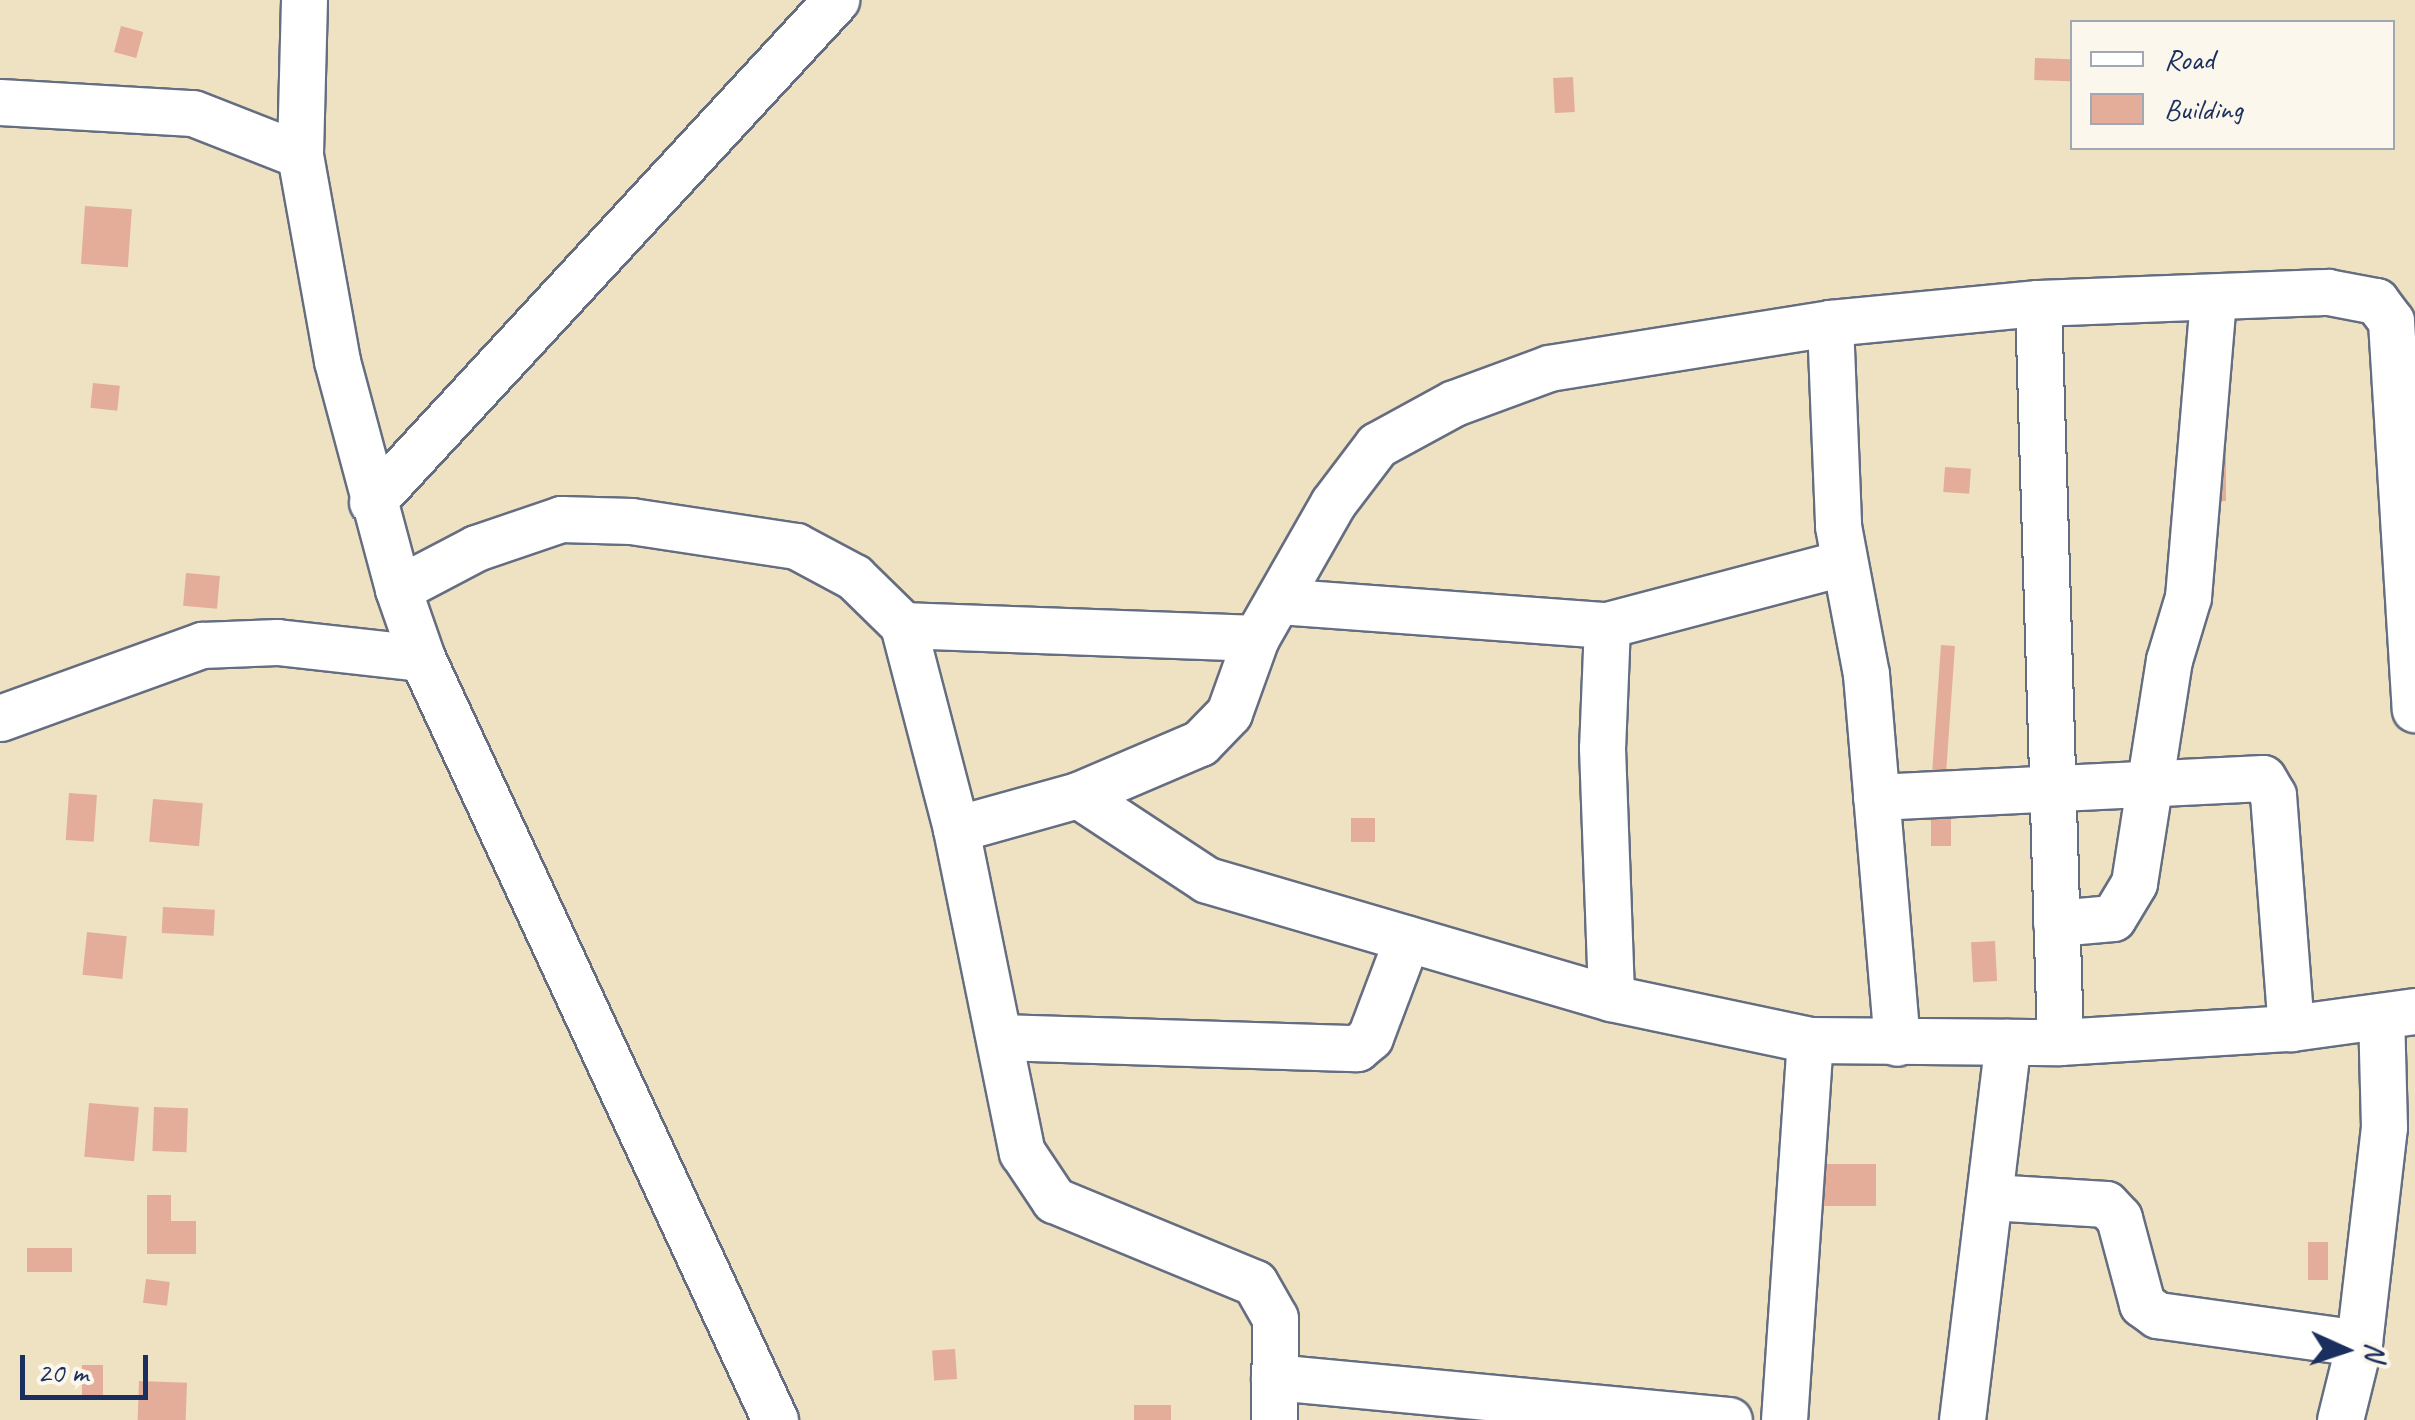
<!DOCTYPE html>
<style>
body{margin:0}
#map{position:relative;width:2415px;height:1420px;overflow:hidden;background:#efe2c3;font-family:Caveat,sans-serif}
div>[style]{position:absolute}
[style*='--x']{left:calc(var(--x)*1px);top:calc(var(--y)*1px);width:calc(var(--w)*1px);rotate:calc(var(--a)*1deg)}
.building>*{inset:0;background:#e3ad99;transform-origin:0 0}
.roads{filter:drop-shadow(2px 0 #656e81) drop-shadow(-2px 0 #656e81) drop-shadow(0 2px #656e81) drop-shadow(0 -2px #656e81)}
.minor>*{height:45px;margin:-22.5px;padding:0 22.5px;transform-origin:22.5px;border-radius:22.5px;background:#fff}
span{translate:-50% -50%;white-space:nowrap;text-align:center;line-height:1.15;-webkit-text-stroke:10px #fbf7ec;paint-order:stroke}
.legend{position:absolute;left:2070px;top:20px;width:325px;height:130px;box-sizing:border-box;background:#fbf7ec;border:2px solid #a1a7b3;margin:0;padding:12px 18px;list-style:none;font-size:30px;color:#1b2f5e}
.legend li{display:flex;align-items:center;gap:20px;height:50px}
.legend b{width:50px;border:2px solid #a1a7b3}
.north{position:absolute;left:2295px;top:1300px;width:100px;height:100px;-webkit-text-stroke:8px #fbf7ec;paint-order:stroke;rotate:93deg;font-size:28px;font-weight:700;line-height:40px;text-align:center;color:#1b2f5e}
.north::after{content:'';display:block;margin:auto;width:35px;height:45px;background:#1b2f5e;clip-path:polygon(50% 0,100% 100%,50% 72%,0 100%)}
.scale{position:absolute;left:20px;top:1355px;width:128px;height:45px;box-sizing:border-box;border:5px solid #1b2f5e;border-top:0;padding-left:12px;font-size:30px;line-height:35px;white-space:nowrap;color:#1b2f5e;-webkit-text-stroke:8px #fbf7ec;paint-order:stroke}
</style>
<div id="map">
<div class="building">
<div style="left:121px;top:26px;width:23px;height:27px;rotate:15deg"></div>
<div style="left:2035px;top:58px;width:36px;height:22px;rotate:2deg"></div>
<div style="left:1573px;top:77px;width:35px;height:20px;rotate:87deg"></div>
<div style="left:85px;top:206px;width:47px;height:58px;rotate:4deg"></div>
<div style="left:93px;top:383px;width:27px;height:25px;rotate:6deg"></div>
<div style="left:2206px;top:454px;width:20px;height:47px"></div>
<div style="left:1945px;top:467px;width:26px;height:25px;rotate:4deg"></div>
<div style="left:186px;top:573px;width:34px;height:33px;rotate:5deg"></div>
<div style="left:1941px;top:645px;width:14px;height:125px;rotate:4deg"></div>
<div style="left:69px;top:793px;width:28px;height:47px;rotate:4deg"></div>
<div style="left:153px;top:799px;width:50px;height:43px;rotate:5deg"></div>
<div style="left:1931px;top:812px;width:20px;height:34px"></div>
<div style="left:1351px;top:818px;width:24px;height:24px"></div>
<div style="left:163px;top:907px;width:52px;height:26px;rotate:3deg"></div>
<div style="left:87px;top:932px;width:40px;height:43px;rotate:6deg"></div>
<div style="left:1995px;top:941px;width:40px;height:24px;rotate:87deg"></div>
<div style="left:89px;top:1103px;width:50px;height:54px;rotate:5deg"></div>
<div style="left:154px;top:1107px;width:34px;height:44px;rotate:2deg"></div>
<div style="left:1813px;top:1164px;width:63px;height:42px"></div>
<div style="clip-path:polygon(147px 1195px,171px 1195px,171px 1221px,196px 1221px,196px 1254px,147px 1254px)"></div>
<div style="left:2308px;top:1242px;width:20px;height:38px"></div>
<div style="left:27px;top:1248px;width:45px;height:24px"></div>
<div style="left:146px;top:1279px;width:24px;height:24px;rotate:7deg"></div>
<div style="left:955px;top:1349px;width:30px;height:23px;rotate:86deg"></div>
<div style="left:82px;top:1365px;width:21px;height:34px"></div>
<div style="left:139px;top:1381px;width:48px;height:39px;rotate:2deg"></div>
<div style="left:1134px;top:1405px;width:37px;height:15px"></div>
</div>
<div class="roads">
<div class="minor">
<div style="--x:304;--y:0;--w:155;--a:91.5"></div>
<div style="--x:300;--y:155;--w:209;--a:79.8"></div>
<div style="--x:337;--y:361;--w:236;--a:75"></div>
<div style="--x:398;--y:589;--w:73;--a:70.8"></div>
<div style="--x:422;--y:658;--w:840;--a:65.14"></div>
<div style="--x:0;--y:102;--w:193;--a:3.3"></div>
<div style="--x:193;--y:113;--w:115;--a:21.4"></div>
<div style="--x:2038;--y:303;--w:739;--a:88.29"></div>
<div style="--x:1830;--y:323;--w:203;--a:87.7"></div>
<div style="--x:1838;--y:526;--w:151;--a:79.3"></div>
<div style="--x:1866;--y:674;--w:370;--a:85.2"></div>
<div style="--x:372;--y:502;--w:684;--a:-47.25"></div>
<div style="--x:398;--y:589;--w:88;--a:-27.7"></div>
<div style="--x:476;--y:548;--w:90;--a:-18.8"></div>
<div style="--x:561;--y:519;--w:70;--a:1.6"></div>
<div style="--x:631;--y:521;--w:167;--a:8.6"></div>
<div style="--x:796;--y:546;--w:66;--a:28.1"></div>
<div style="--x:854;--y:577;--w:69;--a:44.4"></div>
<div style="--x:903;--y:625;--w:211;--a:75.4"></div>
<div style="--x:956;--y:829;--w:330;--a:78.5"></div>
<div style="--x:1022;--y:1152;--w:58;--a:56.3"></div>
<div style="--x:1054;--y:1200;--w:217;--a:22.4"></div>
<div style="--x:1255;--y:1283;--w:40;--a:60.3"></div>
<div style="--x:1275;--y:1318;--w:102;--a:90.6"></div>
<div style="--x:1278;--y:601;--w:330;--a:4.2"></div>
<div style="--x:1607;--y:625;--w:243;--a:-14.8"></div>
<div style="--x:903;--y:625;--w:353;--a:2.1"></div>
<div style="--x:1607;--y:625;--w:123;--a:92.3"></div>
<div style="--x:1602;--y:748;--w:250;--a:87.9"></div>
<div style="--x:0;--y:718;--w:215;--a:-19.9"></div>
<div style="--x:202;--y:645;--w:75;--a:-2.3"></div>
<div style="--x:277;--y:642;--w:146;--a:6.3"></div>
<div style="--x:1078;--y:795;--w:154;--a:33.4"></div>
<div style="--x:1207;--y:880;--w:421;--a:16.3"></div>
<div style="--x:1611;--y:998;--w:203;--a:11.9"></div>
<div style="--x:1876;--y:797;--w:387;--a:-2.8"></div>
<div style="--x:2263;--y:778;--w:20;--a:60"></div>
<div style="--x:2273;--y:795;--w:234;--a:85.6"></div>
<div style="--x:956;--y:829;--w:127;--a:-15.6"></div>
<div style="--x:1078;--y:795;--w:133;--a:-23.1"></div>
<div style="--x:1200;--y:743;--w:42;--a:-46"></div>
<div style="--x:1229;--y:713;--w:80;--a:-70.2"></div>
<div style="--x:1256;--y:638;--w:155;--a:-60.3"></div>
<div style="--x:1333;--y:503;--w:73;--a:-52.8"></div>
<div style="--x:1377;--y:445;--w:88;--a:-28.6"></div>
<div style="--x:1454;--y:403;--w:101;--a:-20.2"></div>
<div style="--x:1549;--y:368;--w:285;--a:-9.1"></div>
<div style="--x:1830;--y:323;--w:209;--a:-5.5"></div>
<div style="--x:2038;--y:303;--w:290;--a:-2.2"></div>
<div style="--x:2328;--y:292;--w:49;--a:10.6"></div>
<div style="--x:2376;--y:301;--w:25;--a:53"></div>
<div style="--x:2391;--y:321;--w:389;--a:86.5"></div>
<div style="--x:2056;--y:923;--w:57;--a:-5"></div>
<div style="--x:2113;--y:918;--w:41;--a:-59"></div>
<div style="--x:2134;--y:883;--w:226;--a:-81.1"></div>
<div style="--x:2169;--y:660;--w:66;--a:-73.2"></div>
<div style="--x:2188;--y:597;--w:301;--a:-85.2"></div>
<div style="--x:999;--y:1037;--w:358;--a:1.8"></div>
<div style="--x:1357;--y:1048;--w:17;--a:-40"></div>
<div style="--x:1370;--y:1037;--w:105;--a:-69.3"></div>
<div style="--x:1990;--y:1197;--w:116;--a:3.5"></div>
<div style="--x:2106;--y:1204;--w:19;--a:47"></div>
<div style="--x:2119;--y:1218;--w:89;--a:75"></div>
<div style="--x:2142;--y:1304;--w:19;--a:36"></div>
<div style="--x:2157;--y:1315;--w:204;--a:7.9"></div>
<div style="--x:1274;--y:1377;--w:457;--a:5.4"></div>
<div style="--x:1784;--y:1420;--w:381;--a:-86.1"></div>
<div style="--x:1810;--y:1040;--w:250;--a:0.5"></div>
<div style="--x:2060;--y:1042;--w:231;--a:-3.5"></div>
<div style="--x:2291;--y:1028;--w:125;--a:-7.8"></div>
<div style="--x:1962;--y:1420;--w:381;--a:-83.1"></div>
<div style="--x:2340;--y:1420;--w:79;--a:-76.1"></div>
<div style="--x:2359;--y:1343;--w:217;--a:-83.4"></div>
<div style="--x:2384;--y:1127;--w:111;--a:-91.5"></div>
</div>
</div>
<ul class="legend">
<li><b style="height:12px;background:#fff"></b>Road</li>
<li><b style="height:28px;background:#e3ad99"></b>Building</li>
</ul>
<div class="north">N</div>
<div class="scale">20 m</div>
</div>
